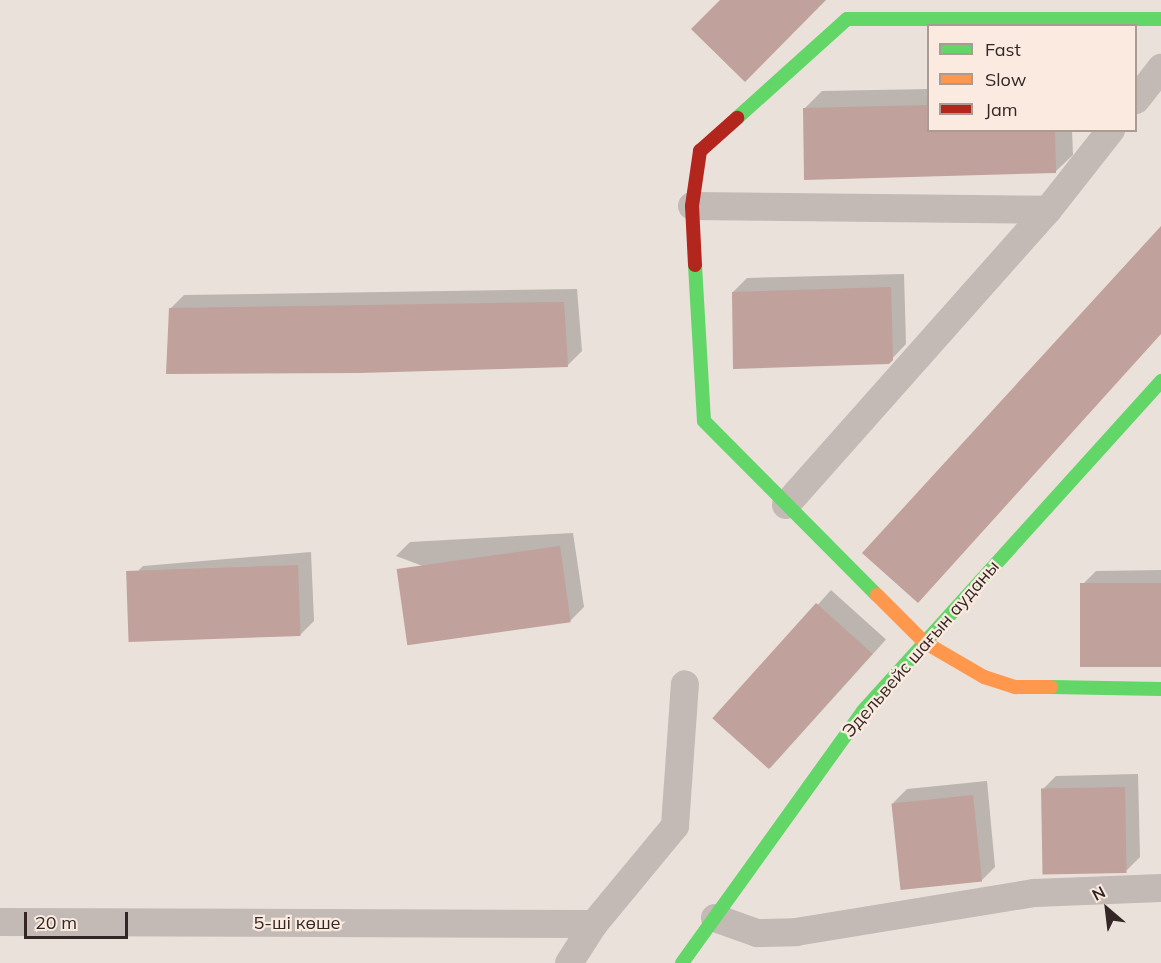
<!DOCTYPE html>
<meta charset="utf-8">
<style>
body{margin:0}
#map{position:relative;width:1161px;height:963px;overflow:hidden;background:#ebe1db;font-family:Mulish,sans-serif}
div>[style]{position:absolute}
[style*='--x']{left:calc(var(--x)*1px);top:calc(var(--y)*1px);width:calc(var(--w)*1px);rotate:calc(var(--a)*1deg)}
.shadow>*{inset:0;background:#0003;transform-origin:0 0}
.building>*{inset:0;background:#c0a19b;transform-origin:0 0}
.street>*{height:28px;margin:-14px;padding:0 14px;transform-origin:14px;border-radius:14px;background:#c3b9b5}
.fast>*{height:14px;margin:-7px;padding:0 7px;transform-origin:7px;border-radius:7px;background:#63d668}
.slow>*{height:14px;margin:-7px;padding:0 7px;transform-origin:7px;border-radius:7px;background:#ff974d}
.jam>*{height:14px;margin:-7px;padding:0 7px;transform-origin:7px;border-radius:7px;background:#b3261e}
span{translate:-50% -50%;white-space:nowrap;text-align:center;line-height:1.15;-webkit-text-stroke:4.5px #faeae0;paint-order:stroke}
.street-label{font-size:18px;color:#332624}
.legend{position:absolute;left:927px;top:24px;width:210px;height:108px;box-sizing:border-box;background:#faeae0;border:2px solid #aa9c95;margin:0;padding:8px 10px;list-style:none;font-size:18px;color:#332624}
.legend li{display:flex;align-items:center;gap:12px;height:30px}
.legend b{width:30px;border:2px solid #aa9c95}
.north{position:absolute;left:1077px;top:879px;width:60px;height:60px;-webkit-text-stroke:4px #faeae0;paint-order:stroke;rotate:332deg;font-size:16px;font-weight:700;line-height:24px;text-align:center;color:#332624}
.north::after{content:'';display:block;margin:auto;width:21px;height:27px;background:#332624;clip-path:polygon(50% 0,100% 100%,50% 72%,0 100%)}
.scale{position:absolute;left:24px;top:912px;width:104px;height:27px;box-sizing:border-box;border:3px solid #332624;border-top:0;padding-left:8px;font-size:18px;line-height:21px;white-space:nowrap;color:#332624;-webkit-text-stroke:4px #faeae0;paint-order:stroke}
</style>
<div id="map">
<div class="shadow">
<div style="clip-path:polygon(928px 89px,928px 130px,1072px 130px,1073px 155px,1055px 172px,804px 109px,822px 91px)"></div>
<div style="clip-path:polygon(904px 274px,906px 344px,888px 363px,733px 292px,747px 278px)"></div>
<div style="clip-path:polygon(577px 289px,582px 351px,568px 365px,170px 309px,184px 295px)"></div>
<div style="clip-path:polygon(573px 533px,584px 607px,570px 621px,396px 556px,410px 542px)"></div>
<div style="clip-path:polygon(311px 552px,314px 621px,300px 635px,129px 580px,143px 566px)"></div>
<div style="clip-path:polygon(1161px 570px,1161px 666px,1082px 585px,1096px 571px)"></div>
<div style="left:831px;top:590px;width:74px;height:173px;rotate:42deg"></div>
<div style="clip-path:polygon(1138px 774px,1140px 857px,1126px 871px,1042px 790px,1056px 776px)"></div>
<div style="clip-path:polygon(987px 781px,995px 867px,981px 881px,893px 803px,907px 789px)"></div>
</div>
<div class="building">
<div style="clip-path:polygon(720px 0,826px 0,745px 82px,691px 29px)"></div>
<div style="clip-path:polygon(928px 105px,928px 130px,1055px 130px,1056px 173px,804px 180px,803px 108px)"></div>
<div style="clip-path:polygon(1161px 226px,1161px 334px,918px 603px,862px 553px)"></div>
<div style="clip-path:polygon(891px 287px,893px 360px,889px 364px,733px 369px,732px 292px)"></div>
<div style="clip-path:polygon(564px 302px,568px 367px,359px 373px,166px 374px,169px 308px)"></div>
<div style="left:560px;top:546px;width:77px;height:165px;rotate:82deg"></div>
<div style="left:298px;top:565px;width:71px;height:172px;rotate:88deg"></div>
<div style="left:1161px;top:583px;width:84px;height:81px;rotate:90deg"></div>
<div style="left:816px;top:603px;width:76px;height:155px;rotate:42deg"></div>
<div style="left:1125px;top:787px;width:86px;height:84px;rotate:89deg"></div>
<div style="left:973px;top:795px;width:87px;height:82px;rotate:84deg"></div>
</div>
<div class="street">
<div style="--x:1136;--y:100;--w:41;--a:-52"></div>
<div style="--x:692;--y:206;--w:356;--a:0.6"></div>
<div style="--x:786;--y:505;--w:395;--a:-48.4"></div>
<div style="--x:1048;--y:210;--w:102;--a:-51.8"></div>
<div style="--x:715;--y:918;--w:45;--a:19.7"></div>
<div style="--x:757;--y:933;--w:39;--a:-1"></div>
<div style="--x:796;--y:932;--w:242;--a:-9.3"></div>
<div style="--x:1035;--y:893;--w:126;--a:-2.3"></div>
<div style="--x:0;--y:922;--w:594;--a:0.19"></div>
<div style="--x:569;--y:963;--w:46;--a:-57.3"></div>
<div style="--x:594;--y:924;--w:127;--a:-50.4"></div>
<div style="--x:675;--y:826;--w:142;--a:-86"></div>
</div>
<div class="fast">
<div style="--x:737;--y:118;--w:148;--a:-42"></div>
<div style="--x:847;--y:19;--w:314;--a:0"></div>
<div style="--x:695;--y:265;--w:156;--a:86.7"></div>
<div style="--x:704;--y:421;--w:245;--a:45.2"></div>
<div style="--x:1051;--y:687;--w:110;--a:1"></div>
<div style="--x:682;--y:963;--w:310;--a:-54.3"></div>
<div style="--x:863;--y:711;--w:445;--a:-47.9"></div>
</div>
<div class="slow">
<div style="--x:877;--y:595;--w:66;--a:45"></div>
<div style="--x:924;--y:642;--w:69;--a:30.3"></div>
<div style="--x:984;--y:677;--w:33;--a:18"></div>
<div style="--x:1015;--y:687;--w:36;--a:0"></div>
</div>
<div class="jam">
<div style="--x:695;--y:265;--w:59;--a:-92.9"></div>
<div style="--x:692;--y:206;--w:56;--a:-81.7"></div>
<div style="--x:700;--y:151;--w:50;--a:-41.7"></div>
</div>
<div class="street-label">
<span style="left:921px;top:649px;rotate:-49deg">Эдельвейс шағын ауданы</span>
<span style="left:297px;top:923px">5-ші көше</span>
</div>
<ul class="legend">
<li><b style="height:8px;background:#63d668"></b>Fast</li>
<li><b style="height:8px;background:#ff974d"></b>Slow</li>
<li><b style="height:8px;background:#b3261e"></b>Jam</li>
</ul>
<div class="north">N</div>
<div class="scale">20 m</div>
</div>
